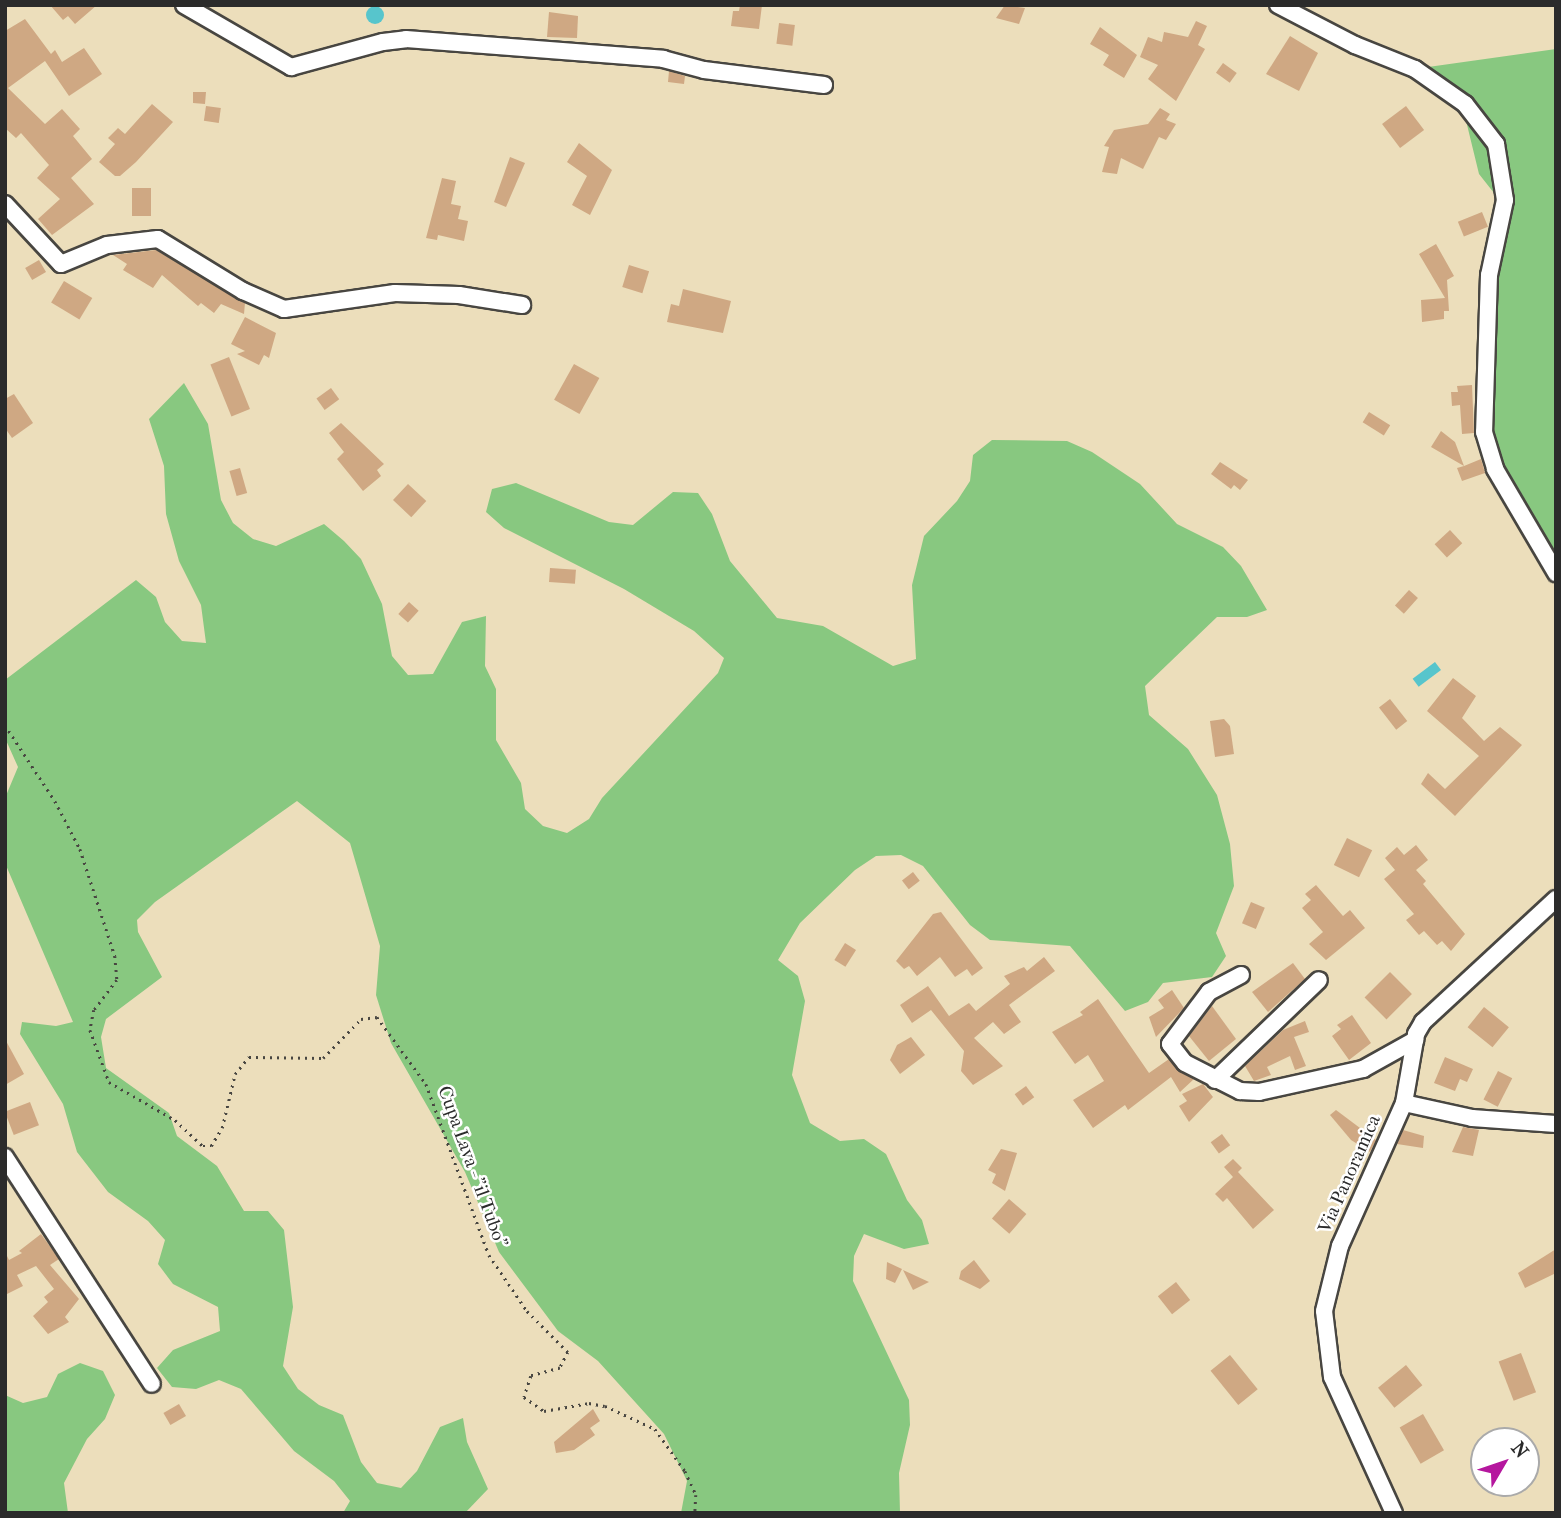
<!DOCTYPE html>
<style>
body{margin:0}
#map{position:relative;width:1561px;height:1518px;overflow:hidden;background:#ecdebb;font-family:"IM FELL French Canon",serif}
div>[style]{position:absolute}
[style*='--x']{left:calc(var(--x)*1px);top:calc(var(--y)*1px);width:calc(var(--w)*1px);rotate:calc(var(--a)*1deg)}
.green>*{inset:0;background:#88c880}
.water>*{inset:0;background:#57c5cc;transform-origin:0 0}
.round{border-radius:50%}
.building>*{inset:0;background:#cfa883;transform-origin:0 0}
.path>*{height:2.5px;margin-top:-1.25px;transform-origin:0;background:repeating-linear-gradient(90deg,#484641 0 2px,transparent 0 7px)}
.roads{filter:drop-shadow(2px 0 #484641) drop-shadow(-2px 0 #484641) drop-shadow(0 2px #484641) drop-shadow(0 -2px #484641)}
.minor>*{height:16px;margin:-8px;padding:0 8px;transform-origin:8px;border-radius:8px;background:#fff}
span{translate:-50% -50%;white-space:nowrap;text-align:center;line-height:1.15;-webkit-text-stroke:5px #fff;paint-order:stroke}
.street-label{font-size:19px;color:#2b2b2b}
.frame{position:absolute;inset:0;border:7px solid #2b2b2b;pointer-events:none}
.north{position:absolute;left:1470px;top:1427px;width:70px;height:70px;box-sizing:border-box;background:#fff;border:2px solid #aaa;border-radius:50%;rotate:51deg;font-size:19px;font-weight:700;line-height:28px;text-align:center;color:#2b2b2b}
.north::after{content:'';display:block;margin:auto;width:24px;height:32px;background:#b5179e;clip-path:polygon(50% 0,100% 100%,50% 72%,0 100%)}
</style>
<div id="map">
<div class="green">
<div style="clip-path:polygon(1556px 49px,1556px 566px,1497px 464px,1488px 430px,1496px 361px,1492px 319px,1505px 207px,1479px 174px,1460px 96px,1421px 68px)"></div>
<div style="clip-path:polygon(184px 383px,208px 424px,221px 500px,233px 523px,253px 539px,276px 546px,324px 524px,344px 541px,361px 559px,382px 604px,392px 656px,408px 675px,433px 674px,462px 622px,486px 616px,485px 666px,496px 689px,496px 740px,521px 783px,525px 809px,543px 826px,567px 833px,589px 819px,602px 798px,718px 673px,724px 658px,694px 631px,624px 589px,504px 528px,486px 512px,492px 489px,516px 483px,609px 522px,633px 525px,673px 492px,698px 493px,712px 514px,730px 561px,777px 618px,823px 626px,893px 666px,916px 659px,912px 585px,924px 536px,957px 501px,970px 481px,973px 455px,992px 440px,1067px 441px,1092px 452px,1140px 484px,1177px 524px,1223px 547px,1241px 566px,1267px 610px,1247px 617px,1217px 617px,1145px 686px,1149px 715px,1188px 749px,1217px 795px,1230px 844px,1234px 886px,1216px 933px,1226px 956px,1212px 977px,1163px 983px,1148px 1002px,1125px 1011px,1070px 946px,990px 940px,970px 925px,923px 866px,901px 855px,876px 856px,855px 870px,800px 923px,778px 960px,798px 976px,805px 1001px,792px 1075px,810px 1123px,840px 1141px,864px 1139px,886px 1154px,907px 1200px,922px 1220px,929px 1244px,904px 1249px,864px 1234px,854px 1256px,853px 1281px,909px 1400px,910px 1425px,899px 1473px,900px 1513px,681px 1513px,687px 1481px,664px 1434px,598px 1361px,558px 1331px,499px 1252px,465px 1172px,391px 1043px,376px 995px,380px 946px,350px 843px,297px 801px,155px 902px,137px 920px,138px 932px,162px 977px,106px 1019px,101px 1037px,106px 1068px,169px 1113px,177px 1136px,217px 1166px,244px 1211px,268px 1211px,284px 1230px,293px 1307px,283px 1366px,298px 1389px,319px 1405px,343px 1415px,361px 1462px,377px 1483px,401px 1488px,417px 1471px,440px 1427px,463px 1418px,467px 1442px,488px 1489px,465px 1513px,343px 1513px,350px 1501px,334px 1481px,294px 1451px,241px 1389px,219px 1380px,196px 1389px,172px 1387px,157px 1368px,173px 1350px,220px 1331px,218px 1307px,173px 1284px,158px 1264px,165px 1240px,148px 1221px,108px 1192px,77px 1152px,63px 1104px,20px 1034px,22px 1022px,56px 1026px,73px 1022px,5px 863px,5px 798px,18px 767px,5px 738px,5px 680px,136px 580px,156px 597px,165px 622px,182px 641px,206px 643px,201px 605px,179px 561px,166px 514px,164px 466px,149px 419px)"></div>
<div style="clip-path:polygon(80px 1363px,103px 1371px,115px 1395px,105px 1419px,87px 1439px,64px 1483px,68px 1513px,5px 1513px,5px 1395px,23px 1403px,47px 1397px,58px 1374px)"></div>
</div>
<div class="water">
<div class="round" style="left:366px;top:6px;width:18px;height:18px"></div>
<div style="left:1435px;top:662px;width:10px;height:28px;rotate:53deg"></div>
</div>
<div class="building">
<div style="clip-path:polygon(50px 5px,97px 5px,75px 24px,68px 16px,63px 20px)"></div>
<div style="clip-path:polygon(740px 5px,762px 5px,759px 29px,731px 26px,733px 11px,739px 11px)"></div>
<div style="clip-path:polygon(1005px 5px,1025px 8px,1019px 24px,996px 18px)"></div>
<div style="clip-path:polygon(549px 12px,578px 16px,577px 38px,547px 37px)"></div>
<div style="clip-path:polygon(25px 19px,51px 54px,55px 50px,62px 62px,84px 48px,102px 74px,69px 96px,45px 61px,8px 88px,45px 124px,62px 109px,80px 129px,73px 136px,92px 159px,71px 178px,94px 204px,52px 235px,38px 219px,60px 199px,37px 178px,49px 165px,21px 133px,16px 138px,5px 128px,5px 31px)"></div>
<div style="clip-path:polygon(1196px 21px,1207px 26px,1198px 45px,1205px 49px,1176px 101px,1148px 79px,1158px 65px,1140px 57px,1148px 37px,1162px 42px,1164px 32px,1188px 37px)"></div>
<div style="left:779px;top:23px;width:16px;height:21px;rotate:7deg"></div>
<div style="clip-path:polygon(1100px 27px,1137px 55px,1124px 78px,1103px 65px,1109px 55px,1090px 44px)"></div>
<div style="clip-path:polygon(1290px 36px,1318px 53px,1299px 91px,1266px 74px)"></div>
<div style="left:1223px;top:63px;width:17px;height:12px;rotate:36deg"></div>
<div style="clip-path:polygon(669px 71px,685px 76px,684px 84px,668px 82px)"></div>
<div style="clip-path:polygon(193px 92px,206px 92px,205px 104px,193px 103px)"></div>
<div style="clip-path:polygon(152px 104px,173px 122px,136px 162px,120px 176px,115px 176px,99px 162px,115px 144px,108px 138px,118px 128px,125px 134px)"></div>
<div style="left:206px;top:106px;width:15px;height:15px;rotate:8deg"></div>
<div style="left:1406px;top:106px;width:30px;height:30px;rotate:53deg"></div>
<div style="clip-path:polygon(1160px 108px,1170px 114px,1166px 120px,1176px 124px,1166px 140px,1159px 137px,1143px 169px,1121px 158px,1117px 174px,1102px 172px,1109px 147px,1104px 146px,1114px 130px,1148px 124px)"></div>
<div style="clip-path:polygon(579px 143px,612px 170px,590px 215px,572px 205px,587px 176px,567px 162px)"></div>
<div style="clip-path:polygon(510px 157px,525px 163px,506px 207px,494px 202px)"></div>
<div style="clip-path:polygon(442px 178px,456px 181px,451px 204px,461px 206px,458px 219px,468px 221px,464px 241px,438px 235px,437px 240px,426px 238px)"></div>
<div style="left:151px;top:188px;width:28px;height:19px;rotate:90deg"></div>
<div style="left:1482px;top:212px;width:16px;height:26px;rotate:68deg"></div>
<div style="clip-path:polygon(1436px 244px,1454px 276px,1447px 280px,1449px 311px,1444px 311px,1444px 319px,1422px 322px,1421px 300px,1445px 298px,1419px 254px)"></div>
<div style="clip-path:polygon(156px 250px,245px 303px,244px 314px,221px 304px,214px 313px,201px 303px,198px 306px,162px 275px,153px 288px,123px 270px,127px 264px,113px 255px)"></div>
<div style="left:39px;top:260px;width:14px;height:16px;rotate:60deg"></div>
<div style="left:629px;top:265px;width:21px;height:23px;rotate:17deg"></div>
<div style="left:64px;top:281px;width:33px;height:25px;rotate:31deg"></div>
<div style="clip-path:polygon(683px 289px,731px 301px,723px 333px,667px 322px,671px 304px,679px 306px)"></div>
<div style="clip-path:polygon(245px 317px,276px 333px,269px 358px,264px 355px,259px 365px,237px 354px,245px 351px,231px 344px)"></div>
<div style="left:229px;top:357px;width:56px;height:20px;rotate:68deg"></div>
<div style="left:574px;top:364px;width:29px;height:41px;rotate:29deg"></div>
<div style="clip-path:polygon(1472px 385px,1474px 433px,1462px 434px,1460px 405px,1452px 406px,1451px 392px,1458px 392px,1457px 386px)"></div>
<div style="left:331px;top:388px;width:14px;height:18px;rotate:54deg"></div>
<div style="clip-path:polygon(14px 394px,33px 423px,12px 438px,5px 428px,5px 399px)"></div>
<div style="left:1369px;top:412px;width:25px;height:12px;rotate:32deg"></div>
<div style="clip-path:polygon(341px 423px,384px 464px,377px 470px,381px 476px,363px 491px,337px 459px,344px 452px,329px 433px)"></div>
<div style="clip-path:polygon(1441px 431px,1455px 442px,1464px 466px,1481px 459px,1485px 473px,1462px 481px,1457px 468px,1464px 466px,1431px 447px)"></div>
<div style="clip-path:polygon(1220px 462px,1248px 480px,1240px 490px,1234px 485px,1231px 489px,1211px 474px)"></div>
<div style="left:240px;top:468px;width:26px;height:11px;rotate:74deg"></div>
<div style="left:408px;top:484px;width:25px;height:22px;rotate:43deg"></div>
<div style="left:1450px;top:530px;width:18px;height:21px;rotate:47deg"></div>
<div style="left:550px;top:568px;width:26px;height:14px;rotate:4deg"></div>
<div style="left:1409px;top:590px;width:12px;height:21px;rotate:42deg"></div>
<div style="left:409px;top:602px;width:13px;height:16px;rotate:42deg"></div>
<div style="clip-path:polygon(1453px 678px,1476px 696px,1462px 718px,1484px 741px,1500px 727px,1522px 745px,1455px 816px,1421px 784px,1428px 773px,1445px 789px,1479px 756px,1427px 711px)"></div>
<div style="left:1390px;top:699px;width:28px;height:14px;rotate:52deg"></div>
<div style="clip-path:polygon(1224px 719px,1230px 726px,1234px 754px,1215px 757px,1210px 721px)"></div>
<div style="left:1347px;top:838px;width:28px;height:30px;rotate:26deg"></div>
<div style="clip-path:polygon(1416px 845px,1428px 860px,1416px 870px,1426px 881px,1423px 884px,1465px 934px,1451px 951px,1442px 941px,1437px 945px,1424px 931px,1419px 935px,1406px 920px,1414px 914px,1384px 879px,1395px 870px,1385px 858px,1397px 847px,1404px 855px)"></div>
<div style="left:913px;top:872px;width:11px;height:14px;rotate:52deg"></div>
<div style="clip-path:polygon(1316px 885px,1343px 916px,1350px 910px,1365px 928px,1326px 960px,1309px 944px,1323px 932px,1302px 908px,1311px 900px,1305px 894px)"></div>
<div style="left:1251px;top:902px;width:15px;height:23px;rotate:23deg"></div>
<div style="clip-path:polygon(941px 912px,983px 968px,972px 976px,967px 969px,955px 977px,940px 957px,917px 976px,909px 966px,904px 969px,896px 961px,933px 914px)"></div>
<div style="left:845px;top:943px;width:13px;height:20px;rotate:32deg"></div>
<div style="clip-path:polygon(1044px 957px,1055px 971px,1009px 1005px,1021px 1022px,1004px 1034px,993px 1022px,974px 1038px,1003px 1066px,973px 1085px,961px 1071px,964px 1051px,931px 1010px,912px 1023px,900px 1005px,928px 986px,949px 1016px,969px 1003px,976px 1011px,1010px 984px,1004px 976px,1024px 967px,1027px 971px)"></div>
<div style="clip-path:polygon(1293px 963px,1305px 979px,1268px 1012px,1252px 992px)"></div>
<div style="left:1390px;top:972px;width:31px;height:36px;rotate:45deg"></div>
<div style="clip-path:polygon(1172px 990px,1184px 1008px,1156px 1037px,1149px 1017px,1164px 1008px,1158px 1000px)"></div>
<div style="clip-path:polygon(1098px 999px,1149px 1073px,1169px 1059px,1194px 1079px,1180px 1092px,1171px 1077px,1128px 1110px,1125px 1105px,1093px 1128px,1073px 1100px,1104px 1081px,1088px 1055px,1075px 1064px,1052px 1032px,1083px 1015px,1080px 1012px)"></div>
<div style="clip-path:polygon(1212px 1006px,1236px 1039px,1209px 1061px,1189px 1036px)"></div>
<div style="left:1484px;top:1007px;width:32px;height:26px;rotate:39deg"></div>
<div style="clip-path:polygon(1352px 1015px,1371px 1043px,1349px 1060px,1332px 1036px,1341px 1029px,1337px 1025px)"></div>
<div style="clip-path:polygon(1305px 1021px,1309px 1032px,1294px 1037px,1306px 1066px,1295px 1070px,1290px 1056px,1267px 1067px,1271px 1075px,1254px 1081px,1245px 1066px,1283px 1030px)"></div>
<div style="clip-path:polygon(911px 1037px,925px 1055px,900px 1074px,890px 1060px,897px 1045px)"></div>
<div style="clip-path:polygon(5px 1039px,24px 1074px,5px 1085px)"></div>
<div style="clip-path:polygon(1445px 1057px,1473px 1069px,1467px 1082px,1460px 1079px,1455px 1091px,1434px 1083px)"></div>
<div style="left:1498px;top:1071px;width:16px;height:32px;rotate:27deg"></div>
<div style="clip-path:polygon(1203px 1084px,1213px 1097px,1189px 1122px,1179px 1106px,1187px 1101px,1182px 1094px)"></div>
<div style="left:1026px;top:1086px;width:14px;height:14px;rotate:54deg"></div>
<div style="left:30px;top:1102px;width:25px;height:27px;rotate:69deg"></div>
<div style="clip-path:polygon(1336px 1110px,1376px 1140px,1370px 1152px,1351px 1140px,1330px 1115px)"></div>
<div style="clip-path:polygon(1463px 1127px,1479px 1130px,1473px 1156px,1452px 1152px)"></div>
<div style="clip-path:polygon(1403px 1130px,1424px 1136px,1423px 1148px,1397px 1144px)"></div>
<div style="left:1222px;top:1134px;width:14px;height:14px;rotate:54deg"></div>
<div style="clip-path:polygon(1001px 1149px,1017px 1153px,1005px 1191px,992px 1183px,996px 1174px,988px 1170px)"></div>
<div style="clip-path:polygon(1233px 1159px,1242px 1168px,1238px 1172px,1274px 1210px,1253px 1229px,1227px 1198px,1223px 1202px,1215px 1194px,1233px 1177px,1224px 1167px)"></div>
<div style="left:1009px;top:1199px;width:23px;height:26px;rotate:41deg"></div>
<div style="clip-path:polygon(41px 1234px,59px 1259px,50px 1265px,79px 1299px,65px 1317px,69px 1322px,48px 1334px,33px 1316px,48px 1302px,44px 1297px,54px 1289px,36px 1266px,17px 1275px,23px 1286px,5px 1295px,5px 1252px,9px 1260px,22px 1253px,19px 1251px)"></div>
<div style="clip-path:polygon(1556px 1249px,1556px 1273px,1525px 1288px,1518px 1273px)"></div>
<div style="clip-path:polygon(974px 1260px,990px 1281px,980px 1289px,959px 1279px,961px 1271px)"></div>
<div style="clip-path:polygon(887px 1262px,902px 1269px,895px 1283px,886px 1279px)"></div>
<div style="clip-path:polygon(903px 1270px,929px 1282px,913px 1290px)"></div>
<div style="left:1176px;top:1282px;width:23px;height:23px;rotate:52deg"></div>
<div style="left:1521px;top:1353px;width:42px;height:24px;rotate:69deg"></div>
<div style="left:1230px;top:1355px;width:44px;height:25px;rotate:51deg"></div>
<div style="left:1406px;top:1365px;width:26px;height:36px;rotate:51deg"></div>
<div style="left:179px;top:1404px;width:14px;height:18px;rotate:60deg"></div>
<div style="clip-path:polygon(593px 1409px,600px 1421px,590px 1428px,595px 1435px,574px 1450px,556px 1453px,554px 1442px)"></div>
<div style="left:1423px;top:1414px;width:42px;height:27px;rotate:60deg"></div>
</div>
<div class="path">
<div style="--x:5;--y:725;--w:91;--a:56.7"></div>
<div style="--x:55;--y:801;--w:54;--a:62.5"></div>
<div style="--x:80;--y:849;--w:113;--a:71.9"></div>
<div style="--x:115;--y:956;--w:24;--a:85"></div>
<div style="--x:117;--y:980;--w:38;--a:127"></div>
<div style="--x:94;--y:1010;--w:20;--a:101"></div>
<div style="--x:90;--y:1030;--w:55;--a:69.9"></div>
<div style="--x:109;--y:1082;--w:76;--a:29.9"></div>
<div style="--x:175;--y:1120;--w:38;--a:43"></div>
<div style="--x:203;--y:1146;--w:8;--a:0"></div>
<div style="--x:211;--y:1146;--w:21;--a:-59"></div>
<div style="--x:222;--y:1128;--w:56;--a:-76.5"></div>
<div style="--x:235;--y:1074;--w:22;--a:-51"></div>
<div style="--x:249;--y:1057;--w:74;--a:0.8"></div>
<div style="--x:323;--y:1058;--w:54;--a:-45.7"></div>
<div style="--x:361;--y:1019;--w:16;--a:-7"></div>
<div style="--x:377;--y:1017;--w:83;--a:53.8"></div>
<div style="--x:426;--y:1084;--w:182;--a:69.8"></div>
<div style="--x:489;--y:1255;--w:68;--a:55.8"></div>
<div style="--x:527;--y:1311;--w:58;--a:45"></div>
<div style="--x:568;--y:1352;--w:18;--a:117"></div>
<div style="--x:560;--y:1368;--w:30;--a:165"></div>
<div style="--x:531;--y:1376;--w:22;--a:108"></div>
<div style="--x:524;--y:1397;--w:24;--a:35"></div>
<div style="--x:544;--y:1411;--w:46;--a:-10.1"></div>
<div style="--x:589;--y:1403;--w:16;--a:11"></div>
<div style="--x:605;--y:1406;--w:55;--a:24.7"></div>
<div style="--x:655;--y:1429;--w:52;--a:54.5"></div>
<div style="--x:685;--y:1471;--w:26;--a:65"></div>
<div style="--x:696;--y:1495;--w:18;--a:93"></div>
</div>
<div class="roads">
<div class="minor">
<div style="--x:184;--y:5;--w:124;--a:30.1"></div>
<div style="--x:291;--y:67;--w:95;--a:-15.2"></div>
<div style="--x:383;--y:42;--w:23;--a:-7"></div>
<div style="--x:406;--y:39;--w:258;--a:4.4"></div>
<div style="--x:663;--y:59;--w:42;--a:15"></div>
<div style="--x:704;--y:70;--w:121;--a:7.1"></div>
<div style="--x:1278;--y:5;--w:87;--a:27.5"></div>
<div style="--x:1355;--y:45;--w:65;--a:21.8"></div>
<div style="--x:1415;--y:69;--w:61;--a:35"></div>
<div style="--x:1465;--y:104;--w:51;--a:52.2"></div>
<div style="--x:1496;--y:144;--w:57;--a:80.9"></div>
<div style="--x:1505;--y:200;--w:77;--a:102"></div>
<div style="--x:1489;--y:275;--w:157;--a:91.8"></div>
<div style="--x:1484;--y:432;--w:39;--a:73"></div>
<div style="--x:1495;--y:469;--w:121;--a:59.6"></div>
<div style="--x:5;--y:204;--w:82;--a:47"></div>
<div style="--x:61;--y:264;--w:50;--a:-22.4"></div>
<div style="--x:107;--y:245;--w:51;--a:-6.7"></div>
<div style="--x:158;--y:239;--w:100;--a:31.5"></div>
<div style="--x:243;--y:291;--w:45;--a:23.7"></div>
<div style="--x:284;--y:309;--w:112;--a:-8.2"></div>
<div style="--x:395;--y:293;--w:64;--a:1.8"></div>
<div style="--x:459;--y:295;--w:64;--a:9"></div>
<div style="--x:1241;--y:975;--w:36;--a:152"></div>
<div style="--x:1209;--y:992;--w:65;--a:126.9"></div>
<div style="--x:1170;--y:1044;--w:24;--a:52"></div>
<div style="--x:1185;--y:1063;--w:62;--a:27"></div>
<div style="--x:1240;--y:1091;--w:19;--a:3"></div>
<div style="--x:1259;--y:1092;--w:107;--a:-12.5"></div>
<div style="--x:1363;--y:1069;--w:60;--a:-29.1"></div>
<div style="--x:1215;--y:1080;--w:144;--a:-43.9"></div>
<div style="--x:1404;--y:1103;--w:70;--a:12.4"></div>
<div style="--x:1472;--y:1118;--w:84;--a:4.1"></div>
<div style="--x:5;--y:1157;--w:270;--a:57.1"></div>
<div style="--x:1394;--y:1513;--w:149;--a:-114.5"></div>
<div style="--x:1332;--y:1377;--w:66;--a:-96.9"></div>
<div style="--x:1324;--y:1311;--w:67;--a:-76.2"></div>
<div style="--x:1340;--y:1246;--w:157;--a:-65.9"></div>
<div style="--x:1404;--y:1103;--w:70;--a:-80.1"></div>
<div style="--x:1416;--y:1034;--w:14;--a:-60"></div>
<div style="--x:1423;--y:1022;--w:181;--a:-42.8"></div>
</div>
</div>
<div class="street-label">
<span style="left:472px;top:1167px;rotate:70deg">Cupa Lava - "il Tubo"</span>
<span style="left:1350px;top:1174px;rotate:-66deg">Via Panoramica</span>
</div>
<div class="frame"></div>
<div class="north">N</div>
</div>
